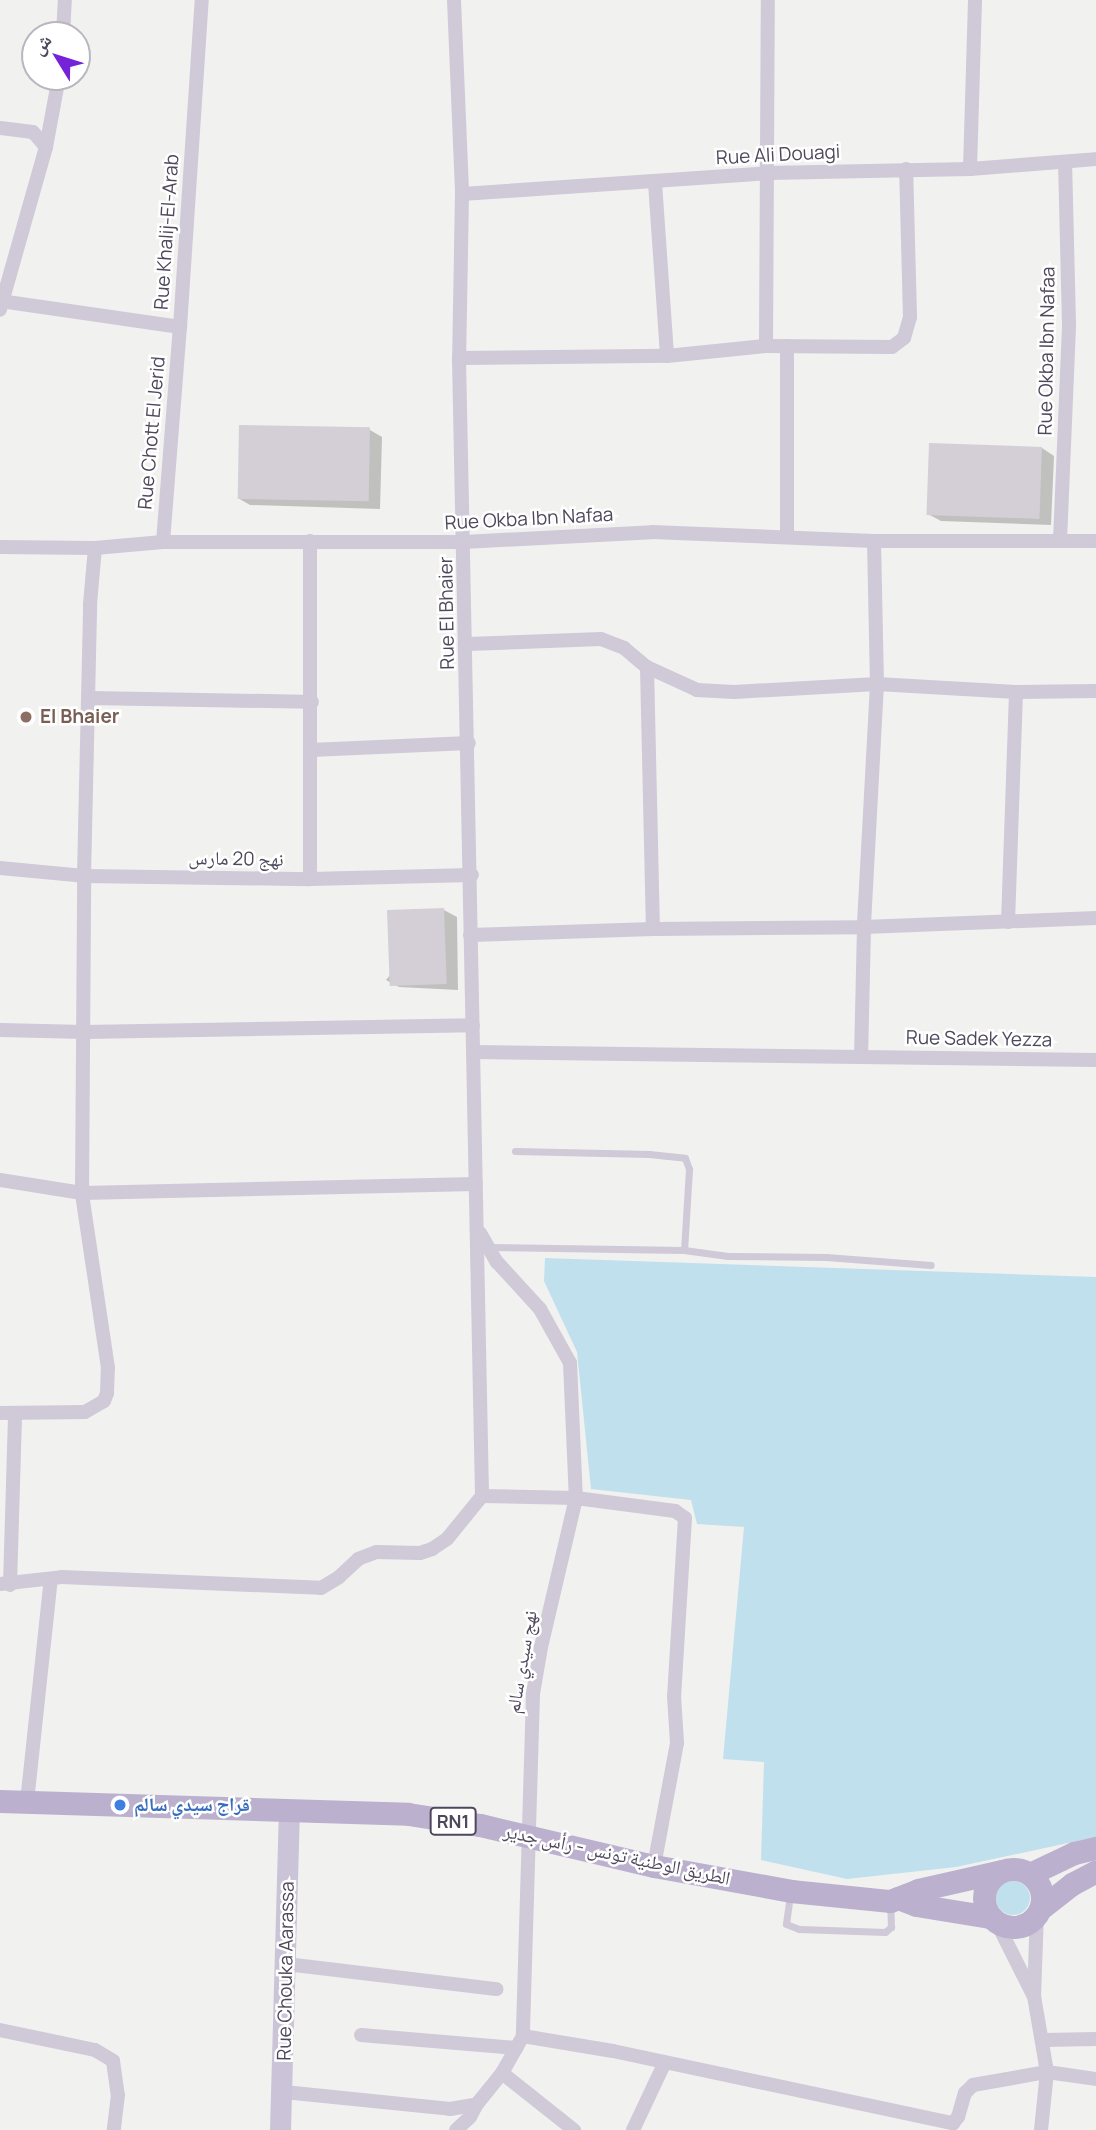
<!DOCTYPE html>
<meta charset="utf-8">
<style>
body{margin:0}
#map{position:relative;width:1096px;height:2130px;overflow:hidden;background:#f1f1ef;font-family:Manrope,"Noto Naskh Arabic",sans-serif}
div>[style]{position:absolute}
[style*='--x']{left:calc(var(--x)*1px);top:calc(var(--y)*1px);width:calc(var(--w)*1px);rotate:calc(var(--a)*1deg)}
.green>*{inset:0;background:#c0e0ed}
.round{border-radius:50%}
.shadow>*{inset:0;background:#0003}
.building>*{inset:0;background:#d4cfd6;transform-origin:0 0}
.lane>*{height:7px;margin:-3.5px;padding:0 3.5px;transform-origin:3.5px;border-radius:3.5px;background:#cfc9d8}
.street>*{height:14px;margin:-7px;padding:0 7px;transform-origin:7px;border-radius:7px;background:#cfc9d8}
.secondary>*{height:21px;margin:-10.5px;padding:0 10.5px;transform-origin:10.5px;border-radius:10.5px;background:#cbc3d7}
.primary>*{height:23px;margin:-11.5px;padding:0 11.5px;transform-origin:11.5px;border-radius:11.5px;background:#bbb0cd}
.primary>.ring{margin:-11.5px;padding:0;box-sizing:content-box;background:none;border:23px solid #bbb0cd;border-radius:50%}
.dots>*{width:19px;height:19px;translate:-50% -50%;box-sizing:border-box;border:4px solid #fff;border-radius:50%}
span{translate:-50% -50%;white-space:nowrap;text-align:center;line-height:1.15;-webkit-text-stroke:5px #fff;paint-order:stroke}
.shield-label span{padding:2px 5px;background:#fff;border:2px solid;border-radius:5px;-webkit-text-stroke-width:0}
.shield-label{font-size:18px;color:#4f485c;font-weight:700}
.street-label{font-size:19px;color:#4f485c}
.education-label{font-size:19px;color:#785e54;font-weight:700}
.left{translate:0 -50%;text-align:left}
.shop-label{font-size:19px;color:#366cbe;font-weight:700}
.north{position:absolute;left:21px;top:21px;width:70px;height:70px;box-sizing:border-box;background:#fff;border:2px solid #b9b6be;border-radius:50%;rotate:308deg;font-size:19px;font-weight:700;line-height:28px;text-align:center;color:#4f485c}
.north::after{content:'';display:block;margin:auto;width:24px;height:32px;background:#7522d9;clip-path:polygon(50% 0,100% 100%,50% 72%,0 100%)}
</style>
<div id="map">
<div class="green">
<div style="clip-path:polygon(545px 1258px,1096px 1277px,1096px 1837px,956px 1867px,847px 1879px,761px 1860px,764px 1762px,723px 1759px,744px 1527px,697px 1524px,691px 1500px,591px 1489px,577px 1352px,544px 1281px)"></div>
<div class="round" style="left:996px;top:1881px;width:34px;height:34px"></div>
</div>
<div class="shadow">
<div style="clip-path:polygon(370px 430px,382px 437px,380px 509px,250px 505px,238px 498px)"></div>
<div style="clip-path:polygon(1042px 448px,1054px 456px,1051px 525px,941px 521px,928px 514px)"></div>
<div style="clip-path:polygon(444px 910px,457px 917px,458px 990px,399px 987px,386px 980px)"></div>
</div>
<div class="building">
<div style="left:239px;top:425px;width:131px;height:74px;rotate:1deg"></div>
<div style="left:929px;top:443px;width:113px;height:72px;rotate:2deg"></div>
<div style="left:444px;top:908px;width:76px;height:57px;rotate:88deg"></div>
</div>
<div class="lane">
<div style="--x:515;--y:1151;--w:134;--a:1.3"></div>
<div style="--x:649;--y:1154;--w:36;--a:6"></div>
<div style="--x:685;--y:1158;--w:12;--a:70"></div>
<div style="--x:689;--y:1169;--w:81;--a:93.5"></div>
<div style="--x:487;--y:1247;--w:197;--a:0.9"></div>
<div style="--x:684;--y:1250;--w:44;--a:7.8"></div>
<div style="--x:728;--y:1256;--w:98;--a:0.6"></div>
<div style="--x:826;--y:1257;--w:105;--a:4.4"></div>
<div style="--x:790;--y:1895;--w:29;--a:98"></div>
<div style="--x:786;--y:1924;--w:14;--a:21"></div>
<div style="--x:799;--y:1929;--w:86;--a:2"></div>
<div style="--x:885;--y:1932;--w:8;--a:-40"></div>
<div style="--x:891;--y:1927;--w:23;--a:-92"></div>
</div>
<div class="street">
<div style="--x:454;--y:0;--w:194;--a:87.6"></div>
<div style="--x:462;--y:194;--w:164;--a:91"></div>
<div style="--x:459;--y:358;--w:1138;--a:88.84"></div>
<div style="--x:482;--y:1496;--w:94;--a:1.2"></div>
<div style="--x:576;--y:1498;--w:100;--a:7.5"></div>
<div style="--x:675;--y:1511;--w:12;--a:35"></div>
<div style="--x:685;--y:1518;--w:178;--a:93.5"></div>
<div style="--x:674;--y:1696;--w:47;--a:86.3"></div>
<div style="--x:677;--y:1743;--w:125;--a:100.6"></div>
<div style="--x:63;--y:35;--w:35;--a:-87"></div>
<div style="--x:0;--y:128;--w:33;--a:7"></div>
<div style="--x:33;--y:132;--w:20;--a:49"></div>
<div style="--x:46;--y:147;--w:169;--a:105.8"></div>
<div style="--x:46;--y:147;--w:71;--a:-79.5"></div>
<div style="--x:970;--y:169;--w:169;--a:-88.3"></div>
<div style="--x:655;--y:183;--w:173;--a:86"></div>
<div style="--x:462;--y:194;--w:307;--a:-3.9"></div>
<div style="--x:768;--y:173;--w:202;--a:-1.1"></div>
<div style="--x:970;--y:169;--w:126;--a:-4.5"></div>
<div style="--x:0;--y:301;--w:182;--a:8.2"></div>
<div style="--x:180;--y:327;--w:328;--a:-86.2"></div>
<div style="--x:766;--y:346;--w:346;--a:-89.7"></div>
<div style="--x:459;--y:358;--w:208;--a:-0.6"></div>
<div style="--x:667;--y:356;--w:100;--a:-5.8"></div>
<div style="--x:766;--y:346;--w:126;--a:0.5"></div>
<div style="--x:892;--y:347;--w:15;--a:-37"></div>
<div style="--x:904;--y:338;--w:22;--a:-74"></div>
<div style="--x:910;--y:317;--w:148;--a:-91.5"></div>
<div style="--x:787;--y:537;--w:191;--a:-90"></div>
<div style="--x:874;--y:541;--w:143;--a:88.8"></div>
<div style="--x:877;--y:684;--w:139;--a:3.3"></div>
<div style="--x:1060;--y:541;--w:217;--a:-87.6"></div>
<div style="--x:1069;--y:324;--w:162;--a:-91.4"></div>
<div style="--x:163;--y:542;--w:216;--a:-85.5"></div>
<div style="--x:0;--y:547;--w:95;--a:0.6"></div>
<div style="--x:95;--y:548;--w:68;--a:-5"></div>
<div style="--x:163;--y:542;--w:301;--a:0"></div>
<div style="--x:464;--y:542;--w:188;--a:-3"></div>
<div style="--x:652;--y:532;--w:222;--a:2.3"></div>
<div style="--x:874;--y:541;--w:222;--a:0"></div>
<div style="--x:467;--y:644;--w:134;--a:-2.1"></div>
<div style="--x:601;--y:639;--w:25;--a:21"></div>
<div style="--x:624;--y:648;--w:30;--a:40"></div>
<div style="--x:647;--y:667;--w:55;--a:24.7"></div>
<div style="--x:697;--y:690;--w:37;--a:3"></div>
<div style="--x:734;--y:692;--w:143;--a:-3.2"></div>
<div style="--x:877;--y:684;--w:243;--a:93.1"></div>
<div style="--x:864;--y:927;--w:130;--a:91.3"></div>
<div style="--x:647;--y:667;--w:262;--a:88.7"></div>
<div style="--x:90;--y:698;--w:222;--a:1"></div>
<div style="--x:311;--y:750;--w:158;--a:-2.5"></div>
<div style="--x:0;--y:868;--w:84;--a:5.4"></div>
<div style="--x:84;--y:876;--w:226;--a:0.8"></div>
<div style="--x:310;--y:879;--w:162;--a:-1.4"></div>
<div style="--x:310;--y:879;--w:338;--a:-90"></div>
<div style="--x:1008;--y:922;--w:230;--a:-88"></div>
<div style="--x:1016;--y:692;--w:80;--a:-0.7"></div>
<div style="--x:470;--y:935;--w:183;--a:-1.9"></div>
<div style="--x:653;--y:929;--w:211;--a:-0.5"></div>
<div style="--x:864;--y:927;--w:232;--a:-2.2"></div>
<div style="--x:0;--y:1030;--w:85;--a:1.3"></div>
<div style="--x:85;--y:1032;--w:388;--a:-1"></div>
<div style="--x:473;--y:1052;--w:623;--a:0.74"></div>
<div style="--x:0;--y:1180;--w:83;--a:9"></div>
<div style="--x:82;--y:1193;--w:394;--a:-1.3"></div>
<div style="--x:480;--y:1233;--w:34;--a:60"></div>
<div style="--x:497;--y:1262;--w:64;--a:47.5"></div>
<div style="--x:540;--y:1309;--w:62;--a:60.9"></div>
<div style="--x:570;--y:1363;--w:135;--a:87.5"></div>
<div style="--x:576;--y:1498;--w:153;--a:103.2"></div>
<div style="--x:541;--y:1647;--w:48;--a:99.7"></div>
<div style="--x:533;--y:1694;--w:342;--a:91.7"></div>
<div style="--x:0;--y:1413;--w:85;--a:-0.7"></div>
<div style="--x:85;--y:1412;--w:22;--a:-30"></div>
<div style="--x:104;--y:1401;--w:9;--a:-69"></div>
<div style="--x:107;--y:1393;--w:25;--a:-88"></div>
<div style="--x:108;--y:1368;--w:177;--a:-98.5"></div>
<div style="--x:82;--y:1193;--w:317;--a:-89.6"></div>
<div style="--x:84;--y:876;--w:272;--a:-88.7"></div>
<div style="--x:90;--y:604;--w:56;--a:-84.9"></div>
<div style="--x:0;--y:1584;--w:62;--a:-6.4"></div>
<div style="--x:62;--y:1577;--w:259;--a:2.4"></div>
<div style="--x:321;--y:1588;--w:21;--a:-31"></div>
<div style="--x:339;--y:1577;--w:26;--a:-43"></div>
<div style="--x:358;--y:1559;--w:19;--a:-21"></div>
<div style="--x:376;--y:1552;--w:44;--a:1.3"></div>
<div style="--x:420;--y:1553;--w:13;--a:-18"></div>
<div style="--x:432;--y:1549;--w:18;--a:-34"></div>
<div style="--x:447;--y:1539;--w:55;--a:-50.9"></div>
<div style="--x:10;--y:1585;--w:172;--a:-88.3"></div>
<div style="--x:27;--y:1802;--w:224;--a:-83.9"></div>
<div style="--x:1037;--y:1914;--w:82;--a:92.1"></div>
<div style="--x:1034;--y:1996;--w:77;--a:80.3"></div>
<div style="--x:1047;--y:2072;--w:58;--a:95.9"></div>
<div style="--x:996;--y:1921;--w:83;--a:63.4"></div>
<div style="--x:286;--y:1964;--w:212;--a:6.8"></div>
<div style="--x:0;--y:2030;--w:97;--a:11.9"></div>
<div style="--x:95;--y:2050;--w:21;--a:31"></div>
<div style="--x:113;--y:2061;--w:34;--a:82"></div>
<div style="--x:118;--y:2095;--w:35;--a:97"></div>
<div style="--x:361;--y:2035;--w:156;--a:4.8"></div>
<div style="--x:1044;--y:2040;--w:52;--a:-1.1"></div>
<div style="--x:502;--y:2073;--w:92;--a:38.4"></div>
<div style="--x:284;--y:2092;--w:167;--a:5.8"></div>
<div style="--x:450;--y:2109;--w:27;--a:-10"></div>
<div style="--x:477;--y:2104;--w:40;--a:-51"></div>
<div style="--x:502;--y:2073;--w:43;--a:-60.4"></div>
<div style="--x:523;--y:2036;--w:91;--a:9.5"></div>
<div style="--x:613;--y:2051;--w:348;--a:12"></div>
<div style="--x:953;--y:2123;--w:8;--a:-50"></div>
<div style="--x:958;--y:2117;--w:25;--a:-74"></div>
<div style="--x:965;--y:2093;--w:11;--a:-45"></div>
<div style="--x:973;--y:2085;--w:75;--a:-10"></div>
<div style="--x:1047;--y:2072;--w:49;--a:8.1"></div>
<div style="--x:456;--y:2130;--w:19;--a:-43"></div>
<div style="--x:470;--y:2117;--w:15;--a:-62"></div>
<div style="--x:633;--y:2130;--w:73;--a:-64.8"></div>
</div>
<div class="secondary">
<div style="--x:280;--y:2130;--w:318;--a:-88.4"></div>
</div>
<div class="primary">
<div style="--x:0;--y:1801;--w:408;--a:1.8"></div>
<div style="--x:408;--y:1814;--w:73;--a:8.7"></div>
<div style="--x:480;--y:1825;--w:179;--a:13.3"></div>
<div style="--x:654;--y:1866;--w:139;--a:10.3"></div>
<div style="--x:791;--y:1891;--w:100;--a:5.8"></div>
<div style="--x:890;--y:1901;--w:30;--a:-21"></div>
<div style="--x:918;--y:1890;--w:86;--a:-12.7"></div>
<div class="ring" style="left:984px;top:1869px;width:35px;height:35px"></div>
<div style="--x:1030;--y:1874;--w:49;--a:-25.5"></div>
<div style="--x:1074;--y:1853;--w:23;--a:-13"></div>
<div style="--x:898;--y:1898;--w:19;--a:21"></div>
<div style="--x:916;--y:1905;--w:76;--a:9.1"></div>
<div style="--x:1040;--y:1909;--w:41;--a:-38"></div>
<div style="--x:1072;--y:1884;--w:27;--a:-28"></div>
</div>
<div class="dots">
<div style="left:26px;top:717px;background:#8d6e63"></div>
<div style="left:120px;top:1805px;background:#3f7fe0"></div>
</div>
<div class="shield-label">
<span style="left:453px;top:1821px">RN1</span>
</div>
<div class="street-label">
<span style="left:778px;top:155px;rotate:-3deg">Rue Ali Douagi</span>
<span style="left:167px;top:232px;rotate:-86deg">Rue Khalij-El-Arab</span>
<span style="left:1047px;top:351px;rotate:-89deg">Rue Okba Ibn Nafaa</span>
<span style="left:152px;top:433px;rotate:-85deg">Rue Chott El Jerid</span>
<span style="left:529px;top:519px;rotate:-3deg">Rue Okba Ibn Nafaa</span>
<span style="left:447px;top:613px;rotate:-91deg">Rue El Bhaier</span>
<span style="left:236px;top:859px;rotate:1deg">نهج 20 مارس</span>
<span style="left:979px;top:1039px;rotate:1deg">Rue Sadek Yezza</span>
<span style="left:522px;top:1662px;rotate:-80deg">نهج سيدي سالم</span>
<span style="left:617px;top:1855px;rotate:12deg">الطريق الوطنية تونس - رأس جدير</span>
<span style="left:286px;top:1971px;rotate:-89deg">Rue Chouka Aarassa</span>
</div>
<div class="education-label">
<span class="left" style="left:40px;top:717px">El Bhaier</span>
</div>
<div class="shop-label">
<span class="left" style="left:134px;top:1805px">قراج سيدي سالم</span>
</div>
<div class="north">ش</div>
</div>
